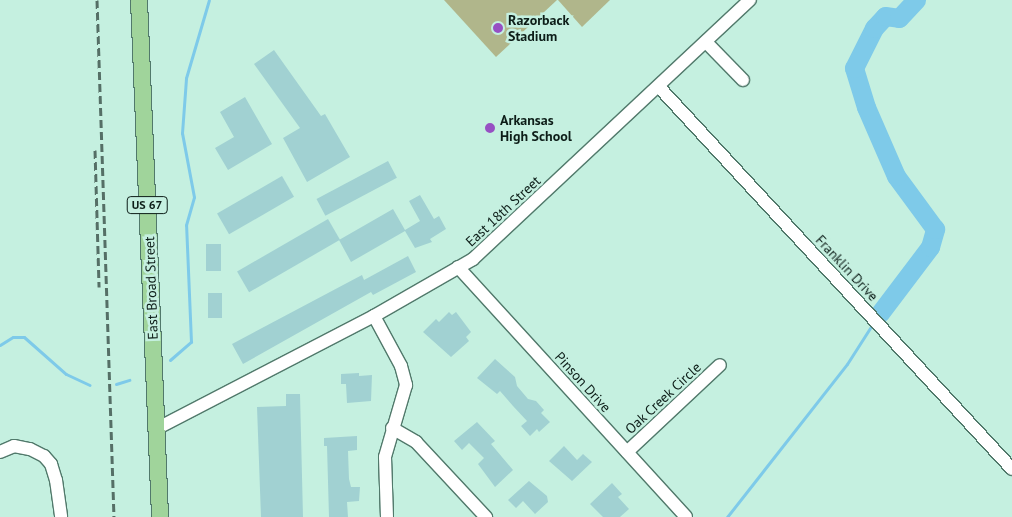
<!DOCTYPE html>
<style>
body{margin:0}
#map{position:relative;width:1012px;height:517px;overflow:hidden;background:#c5f0e0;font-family:"PT Sans",sans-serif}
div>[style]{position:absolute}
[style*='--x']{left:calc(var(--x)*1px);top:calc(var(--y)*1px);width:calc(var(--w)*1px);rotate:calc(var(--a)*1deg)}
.green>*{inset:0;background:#b0b68b}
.stream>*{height:3px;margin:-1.5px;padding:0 1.5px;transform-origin:1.5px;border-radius:1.5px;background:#7ecae9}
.river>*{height:19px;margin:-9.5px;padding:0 9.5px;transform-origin:9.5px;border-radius:9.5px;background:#7ecae9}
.building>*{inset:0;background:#a1d1d2;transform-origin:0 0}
.roads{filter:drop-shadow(1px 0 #51796b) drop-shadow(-1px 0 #51796b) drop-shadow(0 1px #51796b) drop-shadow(0 -1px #51796b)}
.minor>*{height:12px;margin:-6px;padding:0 6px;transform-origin:6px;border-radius:6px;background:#fff}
.major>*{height:16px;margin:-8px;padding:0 8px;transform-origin:8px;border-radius:8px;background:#a0d49b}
.rail>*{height:3px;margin-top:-1.5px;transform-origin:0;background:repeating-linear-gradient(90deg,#556f66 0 8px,transparent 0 12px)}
.dots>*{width:14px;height:14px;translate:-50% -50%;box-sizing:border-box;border:2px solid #c5f0e0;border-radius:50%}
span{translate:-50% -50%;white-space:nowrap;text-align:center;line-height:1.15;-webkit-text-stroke:5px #c5f0e0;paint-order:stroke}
.shield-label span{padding:1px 4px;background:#c5f0e0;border:1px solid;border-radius:4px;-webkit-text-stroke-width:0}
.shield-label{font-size:12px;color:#0d1d18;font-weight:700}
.poi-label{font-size:14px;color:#0d1d18;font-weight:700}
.left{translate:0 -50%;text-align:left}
.street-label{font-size:14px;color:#0d1d18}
</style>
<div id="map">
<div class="green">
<div style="clip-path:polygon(444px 0,557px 0,496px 57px)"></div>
<div style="clip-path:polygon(558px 0,610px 0,582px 27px)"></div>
</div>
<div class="stream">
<div style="--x:0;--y:345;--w:15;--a:-32"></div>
<div style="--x:13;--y:337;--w:11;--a:0"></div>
<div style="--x:24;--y:337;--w:56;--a:41.4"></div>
<div style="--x:66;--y:374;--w:26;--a:25"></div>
<div style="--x:170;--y:360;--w:28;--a:-41"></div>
<div style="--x:191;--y:342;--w:117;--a:-92.4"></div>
<div style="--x:186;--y:225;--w:29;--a:-74"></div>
<div style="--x:194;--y:197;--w:65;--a:-100.6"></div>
<div style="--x:182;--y:133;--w:55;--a:-85.8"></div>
<div style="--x:186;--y:78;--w:81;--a:-73.6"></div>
<div style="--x:116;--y:384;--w:14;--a:-17"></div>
<div style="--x:727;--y:517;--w:194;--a:-51.9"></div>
<div style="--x:847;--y:364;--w:43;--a:-57.4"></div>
</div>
<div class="river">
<div style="--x:880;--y:313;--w:83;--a:-52.9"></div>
<div style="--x:930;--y:247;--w:19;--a:-74"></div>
<div style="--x:935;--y:229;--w:66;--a:-126.3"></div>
<div style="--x:896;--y:176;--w:75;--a:-113.5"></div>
<div style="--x:866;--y:107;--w:41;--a:-107.1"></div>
<div style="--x:854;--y:68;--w:45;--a:-63.4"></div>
<div style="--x:874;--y:28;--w:16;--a:-47"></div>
<div style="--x:885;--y:16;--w:14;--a:8"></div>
<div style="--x:899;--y:18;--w:25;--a:-47"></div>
</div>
<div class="building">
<div style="clip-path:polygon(274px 50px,321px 116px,325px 114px,350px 157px,307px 182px,283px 138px,300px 128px,254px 64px)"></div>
<div style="clip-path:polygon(245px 97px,272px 144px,228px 170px,215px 148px,234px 137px,220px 112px)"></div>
<div style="left:388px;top:161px;width:19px;height:81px;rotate:62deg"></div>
<div style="left:282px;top:176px;width:24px;height:75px;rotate:60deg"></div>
<div style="clip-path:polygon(420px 195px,434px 219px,439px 216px,446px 229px,430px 239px,432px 242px,415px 248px,405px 231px,351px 262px,339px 240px,393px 209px,405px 230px,420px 221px,409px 201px)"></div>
<div style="left:328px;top:219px;width:24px;height:105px;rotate:60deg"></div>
<div style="left:206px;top:244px;width:15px;height:27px"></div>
<div style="clip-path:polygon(408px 256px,416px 272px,373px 295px,371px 292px,243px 364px,232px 344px,362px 275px,364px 280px)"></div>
<div style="left:208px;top:293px;width:14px;height:25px"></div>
<div style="clip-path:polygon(449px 312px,452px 315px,456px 312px,471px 332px,466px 337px,469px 341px,451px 357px,423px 332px,436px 319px,439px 322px)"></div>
<div style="clip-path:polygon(495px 359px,515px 377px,517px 386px,528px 399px,536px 401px,544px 410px,541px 413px,550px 422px,539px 432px,537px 429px,530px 436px,521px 426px,527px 421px,513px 406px,500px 391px,497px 394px,477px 378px)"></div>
<div style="clip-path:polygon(359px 373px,359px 376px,372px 375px,371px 401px,347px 403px,346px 384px,341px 384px,341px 374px)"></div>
<div style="clip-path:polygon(286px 394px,300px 394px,303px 517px,261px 517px,257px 407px,286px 406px)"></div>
<div style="clip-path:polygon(477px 422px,495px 441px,491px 444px,513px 470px,495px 487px,478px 464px,484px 458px,469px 443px,462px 450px,454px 441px)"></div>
<div style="clip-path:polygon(357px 436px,357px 450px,348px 451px,349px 479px,351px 487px,360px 487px,359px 501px,347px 502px,348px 517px,329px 517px,327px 446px,324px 446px,324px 438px)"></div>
<div style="clip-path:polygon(564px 446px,577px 460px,583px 454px,592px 462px,572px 481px,549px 461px)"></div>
<div style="clip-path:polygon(529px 481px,547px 496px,548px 502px,535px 514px,523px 501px,516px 508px,508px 500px)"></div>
<div style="clip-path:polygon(612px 483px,622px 494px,618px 497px,629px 509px,620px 517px,603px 517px,590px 504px)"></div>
</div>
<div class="roads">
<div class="minor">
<div style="--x:706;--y:42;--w:53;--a:45.8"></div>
<div style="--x:659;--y:87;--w:520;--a:47.26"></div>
<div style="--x:458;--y:267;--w:338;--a:47.6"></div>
<div style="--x:374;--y:316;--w:57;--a:61.6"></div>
<div style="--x:401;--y:366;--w:20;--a:75"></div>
<div style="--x:406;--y:385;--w:75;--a:106.3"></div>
<div style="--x:385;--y:457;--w:60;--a:88.1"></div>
<div style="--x:392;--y:428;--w:28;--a:30"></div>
<div style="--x:416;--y:442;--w:103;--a:47"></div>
<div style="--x:156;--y:429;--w:246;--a:-27.4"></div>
<div style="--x:374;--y:316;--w:114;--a:-29.9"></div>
<div style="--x:473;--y:259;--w:379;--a:-43.1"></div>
<div style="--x:0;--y:452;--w:15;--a:-23"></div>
<div style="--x:14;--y:446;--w:16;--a:11"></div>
<div style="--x:30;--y:449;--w:16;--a:27"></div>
<div style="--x:44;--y:456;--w:11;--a:49"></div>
<div style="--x:51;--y:464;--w:17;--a:73"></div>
<div style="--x:56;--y:480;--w:37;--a:82"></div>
<div style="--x:627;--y:452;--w:127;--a:-43.1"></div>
</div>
<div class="major">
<div style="--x:139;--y:0;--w:517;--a:87.67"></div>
</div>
</div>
<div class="rail">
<div style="--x:97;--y:0;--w:517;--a:88.12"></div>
<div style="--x:95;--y:150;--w:137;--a:88.3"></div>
</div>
<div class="dots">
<div style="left:498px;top:28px;background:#9750c3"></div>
<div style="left:490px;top:128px;background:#9750c3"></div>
</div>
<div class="shield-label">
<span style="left:147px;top:205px">US 67</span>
</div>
<div class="poi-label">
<span class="left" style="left:508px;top:28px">Razorback<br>Stadium</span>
<span class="left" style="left:500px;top:128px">Arkansas<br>High School</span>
</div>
<div class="street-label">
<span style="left:503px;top:211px;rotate:-43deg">East 18th Street</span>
<span style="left:847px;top:268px;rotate:47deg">Franklin Drive</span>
<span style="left:151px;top:288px;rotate:-92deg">East Broad Street</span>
<span style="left:583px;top:382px;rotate:48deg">Pinson Drive</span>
<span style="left:663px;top:398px;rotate:-43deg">Oak Creek Circle</span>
</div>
</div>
